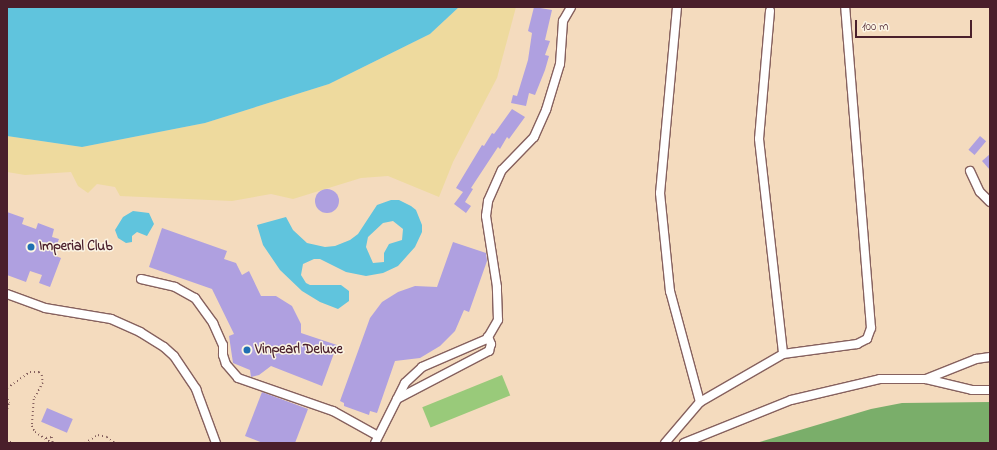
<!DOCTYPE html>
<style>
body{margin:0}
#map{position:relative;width:997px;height:450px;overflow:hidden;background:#f4dbbe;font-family:"Indie Flower",sans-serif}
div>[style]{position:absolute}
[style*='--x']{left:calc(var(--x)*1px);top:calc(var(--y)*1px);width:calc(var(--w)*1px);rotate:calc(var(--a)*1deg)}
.green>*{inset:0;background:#99ca7a;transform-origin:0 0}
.forest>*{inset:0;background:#7aae6a}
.sand>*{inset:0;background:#eeda9e}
.water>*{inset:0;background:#60c4dd}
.building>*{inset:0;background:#afa0e0;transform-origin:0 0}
.round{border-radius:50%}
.path>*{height:1.5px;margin-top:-0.75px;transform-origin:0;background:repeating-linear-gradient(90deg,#86615e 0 1px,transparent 0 4px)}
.roads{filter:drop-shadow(1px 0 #86615e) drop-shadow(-1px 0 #86615e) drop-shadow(0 1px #86615e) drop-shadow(0 -1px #86615e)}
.minor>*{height:8px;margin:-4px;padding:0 4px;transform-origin:4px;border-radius:4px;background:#fff}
.dots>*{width:11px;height:11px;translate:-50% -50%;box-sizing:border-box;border:2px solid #fcf5e5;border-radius:50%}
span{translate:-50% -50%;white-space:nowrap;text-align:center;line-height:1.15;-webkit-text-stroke:3px #fcf5e5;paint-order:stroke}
.poi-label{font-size:14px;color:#4a1f2b;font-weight:700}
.left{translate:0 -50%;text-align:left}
.frame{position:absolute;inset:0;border:8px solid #4a1f2b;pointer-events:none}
.scale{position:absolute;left:855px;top:20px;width:117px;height:18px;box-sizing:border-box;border:2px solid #4a1f2b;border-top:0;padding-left:5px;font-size:12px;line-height:14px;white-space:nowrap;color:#4a1f2b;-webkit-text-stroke:3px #fcf5e5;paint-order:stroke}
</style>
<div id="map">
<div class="green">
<div style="left:502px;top:375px;width:22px;height:86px;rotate:68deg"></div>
</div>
<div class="forest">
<div style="clip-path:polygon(990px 402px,990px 443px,756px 443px,871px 409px,902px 403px)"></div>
</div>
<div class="sand">
<div style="clip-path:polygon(459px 7px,516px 7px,497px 78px,453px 162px,439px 197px,388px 176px,361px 178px,293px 199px,271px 194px,232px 201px,120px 196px,115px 187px,97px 184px,88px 193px,78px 186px,71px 172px,25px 175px,7px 172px,7px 136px,82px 147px,205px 123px,329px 84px,430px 34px)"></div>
</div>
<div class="water">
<div style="clip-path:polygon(7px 7px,459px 7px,430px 34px,329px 84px,205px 123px,82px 147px,7px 136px)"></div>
<div style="clip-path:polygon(evenodd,391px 200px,399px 200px,411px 206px,416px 210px,422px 225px,422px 232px,415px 247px,398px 266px,383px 273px,366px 276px,346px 272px,320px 259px,314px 259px,303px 264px,301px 275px,306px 283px,310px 285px,341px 285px,349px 291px,349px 301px,338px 309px,320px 302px,302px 291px,280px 270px,263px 245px,257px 225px,286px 217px,293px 230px,307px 243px,325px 247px,335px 246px,350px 240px,358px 234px,377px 205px,391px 200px,393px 221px,403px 229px,402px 240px,389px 244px,384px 253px,384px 262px,373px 263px,366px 247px,368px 237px,383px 223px,393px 221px)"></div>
<div style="clip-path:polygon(133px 211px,149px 213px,154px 224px,147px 236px,137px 232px,132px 236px,132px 242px,126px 243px,118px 238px,115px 230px,123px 217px)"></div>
</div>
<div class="building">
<div style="clip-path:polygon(534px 7px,552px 10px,545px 40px,550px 41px,545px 55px,549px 56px,545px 70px,535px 95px,529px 93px,526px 106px,511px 103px,513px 95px,517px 96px,528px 60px,532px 33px,528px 31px)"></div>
<div style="clip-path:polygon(512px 109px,525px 117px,509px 139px,507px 137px,500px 149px,498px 147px,471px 188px,473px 189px,465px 202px,471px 206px,466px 213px,454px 204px,463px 192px,456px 188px,482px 145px,484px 146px,492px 133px,494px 134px)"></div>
<div style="left:980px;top:136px;width:8px;height:18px;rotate:40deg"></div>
<div style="clip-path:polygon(990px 154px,990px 170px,982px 161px)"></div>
<div class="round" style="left:315px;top:189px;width:24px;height:24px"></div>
<div style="clip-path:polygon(7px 212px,24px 218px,22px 224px,36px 229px,38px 223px,54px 229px,52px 237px,59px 239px,53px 255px,61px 258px,50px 287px,39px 283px,42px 275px,30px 271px,26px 282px,7px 275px)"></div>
<div style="clip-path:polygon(162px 228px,227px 251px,224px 259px,236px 263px,242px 275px,249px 271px,261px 296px,276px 296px,292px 306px,301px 324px,301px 333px,337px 345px,322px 386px,271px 366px,259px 375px,251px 377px,250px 370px,233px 363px,229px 336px,234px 334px,212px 289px,149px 267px)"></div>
<div style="clip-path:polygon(453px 242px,486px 253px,487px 261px,469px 312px,464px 310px,455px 331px,440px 346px,420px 358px,395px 361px,377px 413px,370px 411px,369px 415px,344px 406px,344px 403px,340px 401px,370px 318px,382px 302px,398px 292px,415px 286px,437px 287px)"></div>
<div style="clip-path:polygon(262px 392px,308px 409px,295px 443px,263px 443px,245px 436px)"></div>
<div style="left:47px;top:408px;width:28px;height:15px;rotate:23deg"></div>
</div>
<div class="path">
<div style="--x:7;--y:388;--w:28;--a:-35"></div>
<div style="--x:30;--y:372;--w:9;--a:0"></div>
<div style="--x:39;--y:372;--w:4;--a:45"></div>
<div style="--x:42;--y:375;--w:8;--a:83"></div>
<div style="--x:43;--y:383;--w:18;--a:119"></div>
<div style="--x:34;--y:399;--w:27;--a:94"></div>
<div style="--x:32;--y:426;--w:7;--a:63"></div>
<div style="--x:35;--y:432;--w:20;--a:33"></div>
<div style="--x:7;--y:395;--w:9;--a:77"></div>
<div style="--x:9;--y:404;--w:7;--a:106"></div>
<div style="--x:52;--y:437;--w:6;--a:81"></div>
<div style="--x:7;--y:439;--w:6;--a:39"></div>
<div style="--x:46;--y:443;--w:5;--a:-90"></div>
<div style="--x:46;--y:438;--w:6;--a:-9"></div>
<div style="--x:85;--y:443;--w:15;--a:-32"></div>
<div style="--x:98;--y:435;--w:9;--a:13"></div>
<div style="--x:107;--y:437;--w:10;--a:37"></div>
</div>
<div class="roads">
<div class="minor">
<div style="--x:677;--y:7;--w:187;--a:95.2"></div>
<div style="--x:660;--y:193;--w:99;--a:84.2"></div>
<div style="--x:670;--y:291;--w:115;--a:74.9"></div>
<div style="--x:770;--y:11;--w:128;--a:94.9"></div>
<div style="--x:759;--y:139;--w:216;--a:83.6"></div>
<div style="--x:970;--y:171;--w:23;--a:65"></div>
<div style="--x:980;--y:192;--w:14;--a:45"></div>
<div style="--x:141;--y:279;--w:35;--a:13"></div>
<div style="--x:175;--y:287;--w:23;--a:29"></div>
<div style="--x:195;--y:298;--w:31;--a:54"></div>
<div style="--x:213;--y:323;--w:24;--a:66"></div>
<div style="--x:223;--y:345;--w:10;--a:90"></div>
<div style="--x:223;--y:355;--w:9;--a:72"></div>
<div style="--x:226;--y:364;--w:18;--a:49"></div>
<div style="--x:238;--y:378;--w:101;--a:19.2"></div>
<div style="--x:333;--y:411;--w:51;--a:29.1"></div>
<div style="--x:7;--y:294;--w:40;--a:20.2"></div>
<div style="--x:45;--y:308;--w:67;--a:9.5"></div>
<div style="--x:111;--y:319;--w:32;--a:24"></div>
<div style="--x:140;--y:332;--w:28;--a:32"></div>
<div style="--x:164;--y:347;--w:13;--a:42"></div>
<div style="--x:174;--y:356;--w:40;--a:56"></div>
<div style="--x:196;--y:389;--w:58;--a:69.7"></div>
<div style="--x:926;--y:379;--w:54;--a:-21.8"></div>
<div style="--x:976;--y:359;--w:14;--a:-8"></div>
<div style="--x:397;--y:399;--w:104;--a:-27.6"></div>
<div style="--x:489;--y:351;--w:7;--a:-74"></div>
<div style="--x:491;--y:344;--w:8;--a:-113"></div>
<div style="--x:375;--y:443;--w:67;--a:-63.4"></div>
<div style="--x:405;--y:383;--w:23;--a:-43"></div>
<div style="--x:422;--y:367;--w:71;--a:-23.3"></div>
<div style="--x:487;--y:339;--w:22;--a:-60"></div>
<div style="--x:498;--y:320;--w:33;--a:-92"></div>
<div style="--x:497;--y:287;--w:72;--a:-98.8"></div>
<div style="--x:486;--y:216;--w:15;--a:-82"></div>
<div style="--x:488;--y:201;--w:34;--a:-66"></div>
<div style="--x:502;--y:170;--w:46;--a:-45.9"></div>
<div style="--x:534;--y:137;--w:30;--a:-66"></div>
<div style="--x:546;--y:110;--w:48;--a:-73.1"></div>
<div style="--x:560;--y:64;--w:43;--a:-86"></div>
<div style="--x:563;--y:21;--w:16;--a:-60"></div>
<div style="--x:665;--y:443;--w:54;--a:-49.5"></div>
<div style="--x:700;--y:402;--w:96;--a:-30"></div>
<div style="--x:783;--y:354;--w:75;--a:-7.7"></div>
<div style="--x:857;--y:344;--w:11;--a:-27"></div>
<div style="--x:867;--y:339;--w:12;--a:-70"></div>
<div style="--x:871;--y:328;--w:322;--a:-94.6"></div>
<div style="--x:684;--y:443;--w:115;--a:-21.9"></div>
<div style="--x:791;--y:400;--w:91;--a:-13.3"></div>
<div style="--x:880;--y:379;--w:46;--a:0"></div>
<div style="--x:926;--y:379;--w:47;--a:13.4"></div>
<div style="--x:972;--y:390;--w:18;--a:0"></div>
</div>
</div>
<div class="dots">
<div style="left:31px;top:247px;background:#1f6fb2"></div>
<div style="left:247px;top:350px;background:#1f6fb2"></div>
</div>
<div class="poi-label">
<span class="left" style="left:39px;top:247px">Imperial Club</span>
<span class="left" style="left:255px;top:350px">Vinpearl Deluxe</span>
</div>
<div class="frame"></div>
<div class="scale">100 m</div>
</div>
